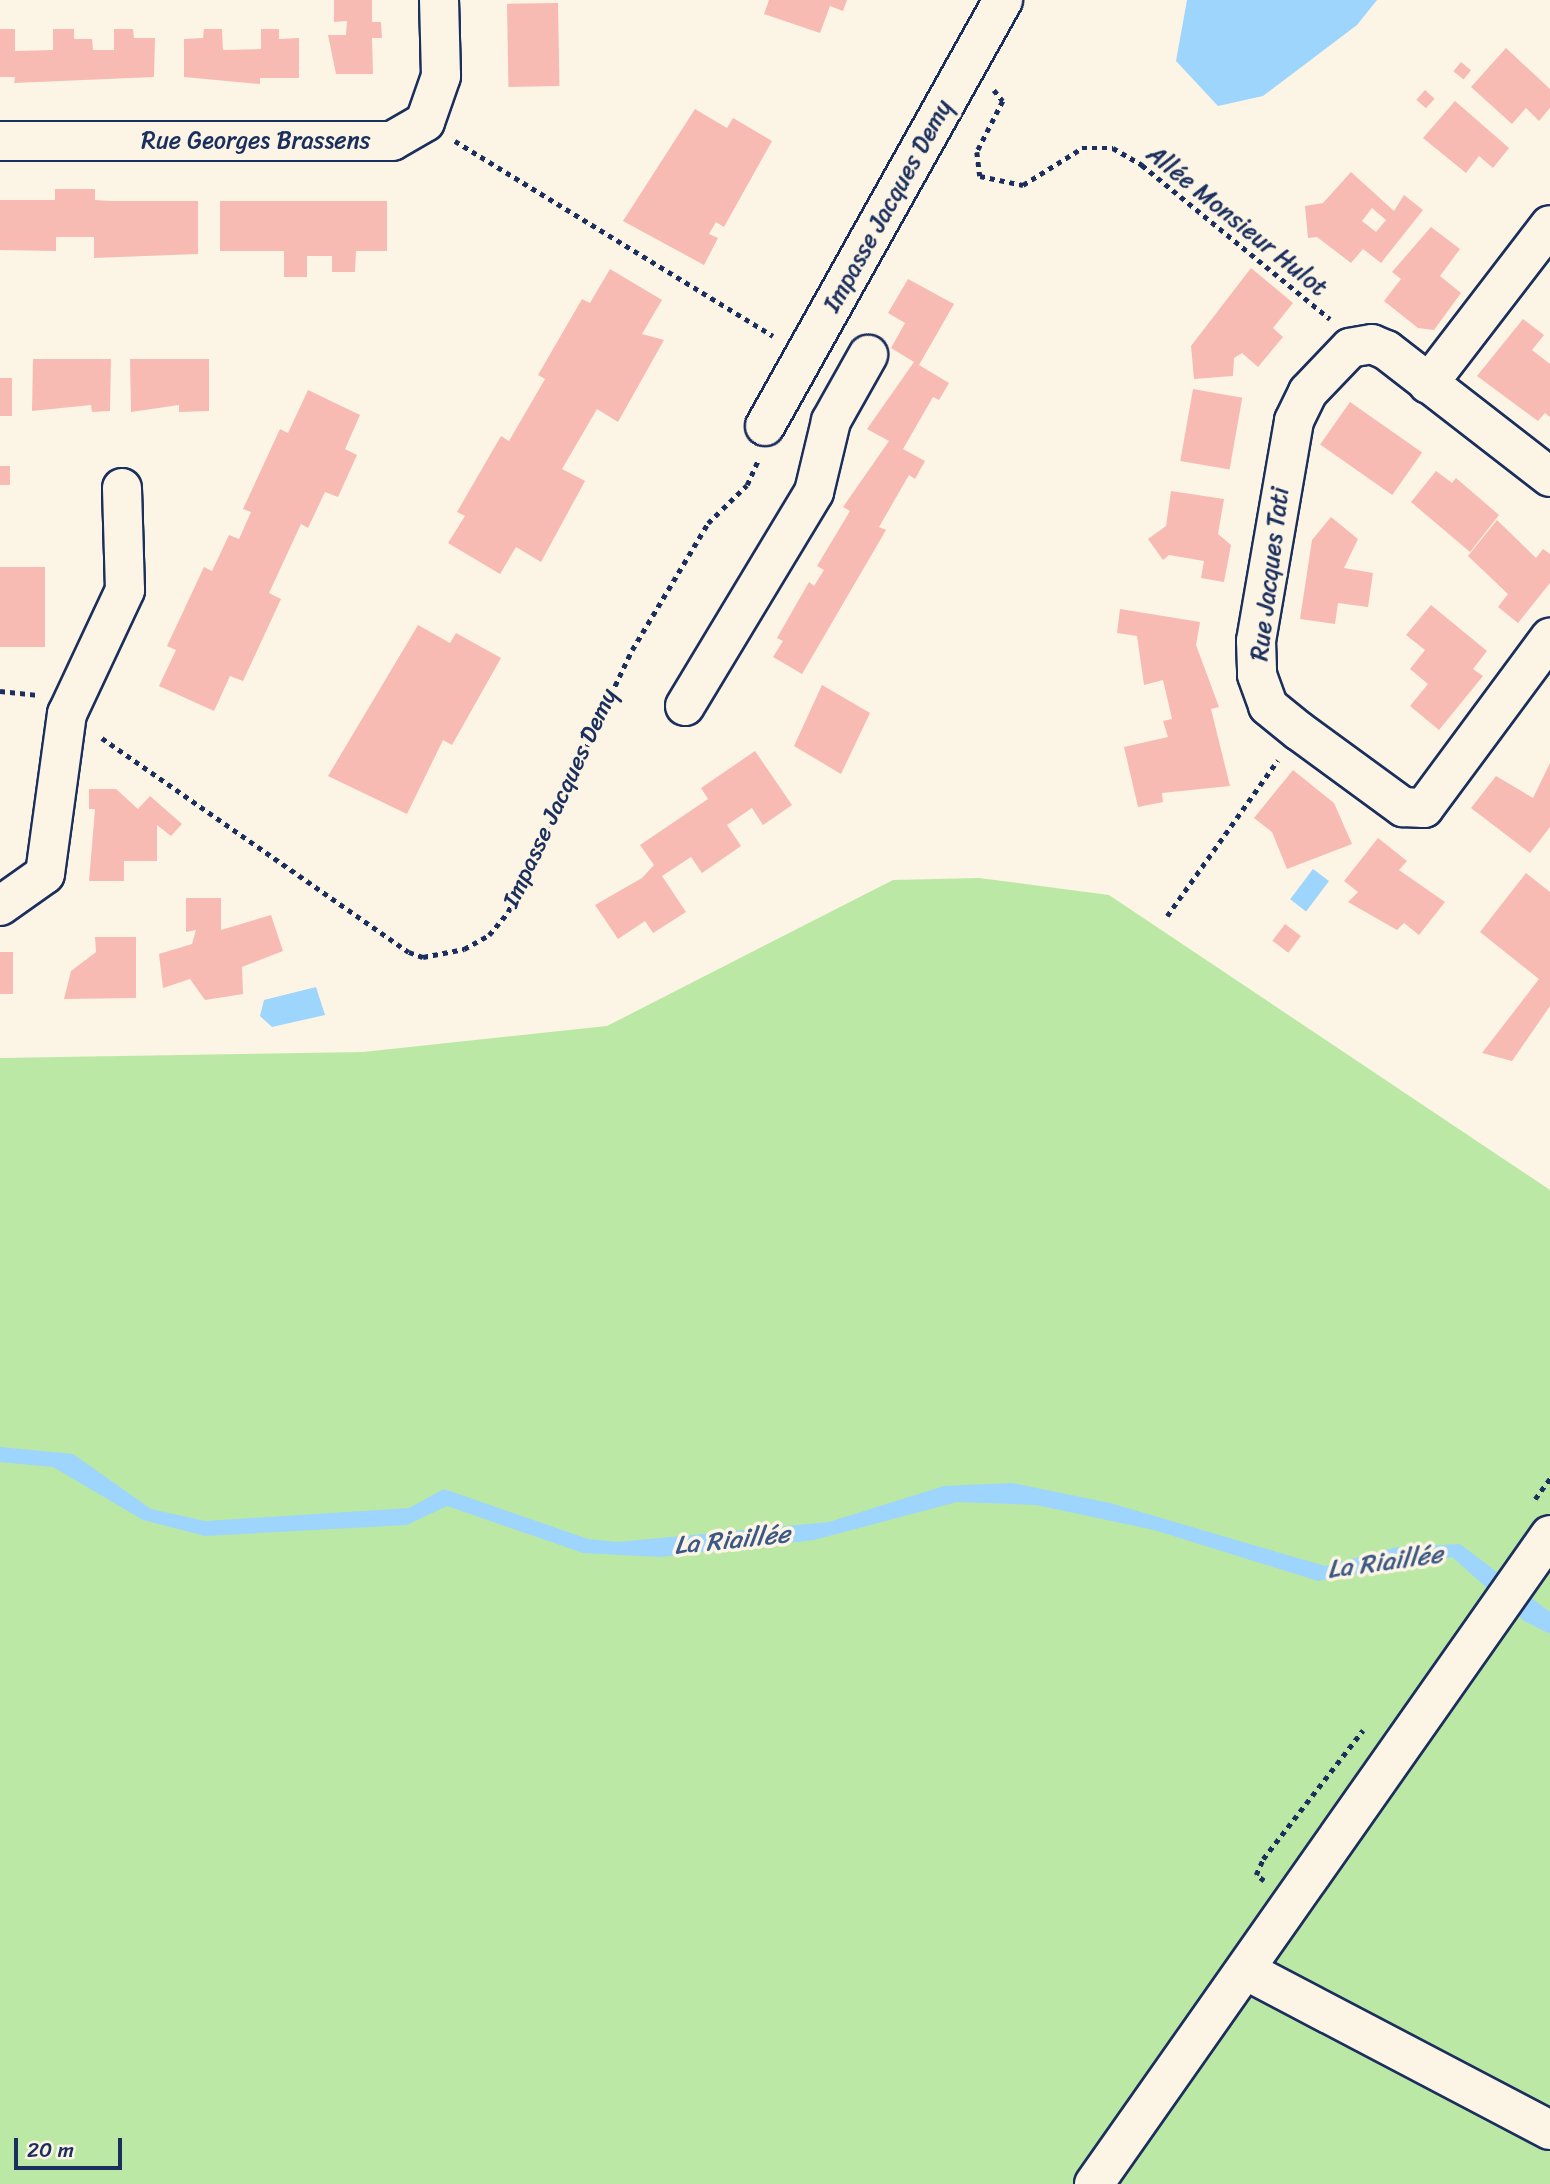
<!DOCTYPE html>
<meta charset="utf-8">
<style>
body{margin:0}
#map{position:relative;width:1550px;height:2184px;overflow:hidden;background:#fcf5e5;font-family:Sriracha,sans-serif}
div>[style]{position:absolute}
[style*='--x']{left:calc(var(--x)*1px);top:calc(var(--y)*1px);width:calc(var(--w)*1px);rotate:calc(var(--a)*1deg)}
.green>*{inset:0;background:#bce8a5}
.water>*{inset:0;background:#9dd5fc;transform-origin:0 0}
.building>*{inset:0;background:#f7bbb3;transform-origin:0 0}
.path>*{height:4.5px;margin-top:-2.25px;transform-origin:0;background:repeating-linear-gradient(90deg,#1b2f5e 0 5px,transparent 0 10px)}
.roads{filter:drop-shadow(2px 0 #1b2f5e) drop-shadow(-2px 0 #1b2f5e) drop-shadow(0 2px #1b2f5e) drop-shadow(0 -2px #1b2f5e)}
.minor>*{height:38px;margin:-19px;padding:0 19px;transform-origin:19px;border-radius:19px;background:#fcf5e5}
.major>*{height:38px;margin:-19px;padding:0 19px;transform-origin:19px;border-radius:19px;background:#fcf5e5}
span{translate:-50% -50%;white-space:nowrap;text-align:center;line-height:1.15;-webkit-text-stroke:7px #fcf5e5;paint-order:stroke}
.street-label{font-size:24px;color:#1b2f5e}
.water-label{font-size:26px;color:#3c5886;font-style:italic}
.scale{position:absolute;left:14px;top:2138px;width:108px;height:32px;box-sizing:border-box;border:4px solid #1b2f5e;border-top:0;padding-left:9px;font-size:21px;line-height:24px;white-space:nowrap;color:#1b2f5e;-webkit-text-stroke:5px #fcf5e5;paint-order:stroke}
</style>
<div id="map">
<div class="green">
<div style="clip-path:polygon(979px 878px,1109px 895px,1550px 1190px,1550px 2184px,0 2184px,0 1058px,363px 1052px,607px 1026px,893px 880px)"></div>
</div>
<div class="water">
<div style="clip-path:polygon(1187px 0,1377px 0,1357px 25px,1263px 96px,1218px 106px,1176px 61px)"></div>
<div style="left:1313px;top:869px;width:20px;height:38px;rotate:37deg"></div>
<div style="clip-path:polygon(316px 987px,325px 1015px,272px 1027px,260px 1016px,264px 1000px)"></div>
<div style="clip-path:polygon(0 1447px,73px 1454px,151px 1509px,205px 1521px,409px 1508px,444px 1489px,588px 1539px,618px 1542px,829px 1522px,944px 1486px,1012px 1483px,1110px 1503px,1325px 1566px,1397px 1547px,1460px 1544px,1550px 1612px,1550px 1634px,1524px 1621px,1452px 1557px,1318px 1581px,1154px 1530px,1036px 1505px,957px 1502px,814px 1540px,660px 1557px,583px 1553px,447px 1506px,407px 1525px,205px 1536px,143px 1520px,53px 1467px,0 1462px)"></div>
</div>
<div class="building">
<div style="clip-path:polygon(334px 0,372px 0,372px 22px,381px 22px,382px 38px,372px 38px,373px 74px,336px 74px,328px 35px,346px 35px,347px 21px,334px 22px)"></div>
<div style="clip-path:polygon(769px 0,847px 0,843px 11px,830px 6px,820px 33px,764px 14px)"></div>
<div style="left:558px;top:3px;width:83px;height:51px;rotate:89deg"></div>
<div style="clip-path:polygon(0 29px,15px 29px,15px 51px,53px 50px,53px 29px,74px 29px,74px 39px,92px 39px,93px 50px,114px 50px,114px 29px,133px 29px,134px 38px,155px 38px,154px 77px,14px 83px,15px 77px,0 77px)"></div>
<div style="clip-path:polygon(204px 29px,222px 29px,223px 50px,261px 49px,261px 29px,279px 29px,279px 39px,299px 38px,299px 78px,260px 78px,260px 84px,184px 77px,184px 39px,203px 38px)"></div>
<div style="clip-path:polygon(1506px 48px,1550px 89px,1550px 108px,1539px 121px,1526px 108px,1512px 124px,1471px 87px)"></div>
<div style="left:1461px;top:62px;width:13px;height:12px;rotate:39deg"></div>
<div style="left:1425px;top:90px;width:13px;height:13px;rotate:42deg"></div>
<div style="clip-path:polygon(1455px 101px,1509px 148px,1493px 168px,1479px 156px,1466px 173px,1423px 138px)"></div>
<div style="clip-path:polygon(695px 109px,727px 128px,733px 118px,772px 141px,724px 227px,716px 222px,709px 234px,718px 238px,704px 265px,623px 221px)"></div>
<div style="clip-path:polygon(evenodd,1351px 172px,1394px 211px,1404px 195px,1423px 210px,1381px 263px,1363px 249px,1351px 263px,1317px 237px,1308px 238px,1305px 206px,1323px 203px,1351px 172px,1372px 208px,1386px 220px,1376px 232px,1362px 221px,1372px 208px)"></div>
<div style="clip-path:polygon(55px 189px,95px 189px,95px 200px,110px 201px,198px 201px,198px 254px,94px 258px,94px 237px,56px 237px,56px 251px,0 250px,0 200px,55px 200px)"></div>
<div style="clip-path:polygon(220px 201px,387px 201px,387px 251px,356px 251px,355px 272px,332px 272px,332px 256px,307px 256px,307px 277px,284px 277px,284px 251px,220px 251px)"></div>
<div style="clip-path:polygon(1431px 227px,1460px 249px,1440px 276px,1461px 293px,1434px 330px,1418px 328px,1384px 301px,1401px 279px,1392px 272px)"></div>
<div style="clip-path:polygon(1251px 268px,1293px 303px,1273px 328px,1283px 337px,1258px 367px,1242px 353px,1234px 358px,1233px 376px,1194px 379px,1191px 346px)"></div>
<div style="clip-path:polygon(610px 269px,662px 300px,642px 334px,664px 340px,618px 422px,597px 409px,562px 469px,585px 481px,541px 562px,516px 547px,500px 574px,448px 543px,465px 516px,457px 512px,501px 436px,509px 441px,545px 379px,538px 375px,582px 299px,590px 303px)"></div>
<div style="clip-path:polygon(908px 279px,954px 304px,919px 365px,949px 383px,939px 400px,933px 397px,903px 449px,925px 461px,915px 479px,909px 475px,879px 527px,886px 530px,802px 674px,773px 657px,783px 641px,777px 638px,809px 582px,814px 586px,824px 570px,817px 566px,850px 511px,843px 507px,889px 441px,867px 429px,914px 362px,891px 348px,905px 323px,888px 313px)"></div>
<div style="clip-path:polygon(1523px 319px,1544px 335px,1532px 350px,1550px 364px,1550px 417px,1545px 413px,1538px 421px,1477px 376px)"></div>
<div style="clip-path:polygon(33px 359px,111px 359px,110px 411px,92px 412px,91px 405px,32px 411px)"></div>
<div style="clip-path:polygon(130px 359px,209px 359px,209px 411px,179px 412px,179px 405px,131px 412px)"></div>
<div style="left:0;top:378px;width:12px;height:38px"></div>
<div style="left:1193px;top:389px;width:50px;height:73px;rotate:10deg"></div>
<div style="clip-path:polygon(308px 390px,360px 415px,345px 449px,357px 455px,338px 497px,325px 492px,308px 528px,301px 524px,269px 593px,281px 599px,243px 681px,230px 676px,214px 711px,159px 686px,176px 650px,167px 646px,204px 567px,212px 571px,229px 535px,239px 539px,251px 512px,243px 509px,280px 429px,288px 433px)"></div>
<div style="left:1350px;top:402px;width:88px;height:52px;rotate:35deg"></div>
<div style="left:0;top:466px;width:10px;height:19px"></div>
<div style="clip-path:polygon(1436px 471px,1452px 483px,1456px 478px,1499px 515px,1470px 552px,1411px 502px)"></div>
<div style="clip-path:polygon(1171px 491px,1224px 499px,1218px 534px,1231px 545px,1224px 582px,1201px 578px,1204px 561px,1169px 555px,1163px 560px,1148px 539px,1166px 526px)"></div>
<div style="clip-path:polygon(1331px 517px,1358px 539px,1344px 568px,1373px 573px,1368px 607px,1338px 603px,1335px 624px,1300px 619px,1312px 540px)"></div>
<div style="clip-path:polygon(1497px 520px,1536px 558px,1543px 549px,1550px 554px,1550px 583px,1518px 623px,1498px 607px,1508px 594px,1468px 556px)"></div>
<div style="left:0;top:567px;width:45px;height:80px"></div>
<div style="clip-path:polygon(1431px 605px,1487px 651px,1473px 669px,1483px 676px,1439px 730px,1410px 706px,1428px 684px,1410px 669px,1425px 650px,1406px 635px)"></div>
<div style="clip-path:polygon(1120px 609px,1200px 622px,1196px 645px,1219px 707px,1211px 709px,1230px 786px,1162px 793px,1163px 802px,1138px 807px,1124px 747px,1168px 737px,1163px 721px,1172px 719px,1163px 680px,1144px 685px,1137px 636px,1117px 633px)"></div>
<div style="clip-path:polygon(418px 625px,450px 643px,456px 633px,501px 658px,452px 745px,443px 740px,407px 814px,328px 776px)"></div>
<div style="clip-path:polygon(822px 685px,870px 713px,841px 774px,794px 746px)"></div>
<div style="clip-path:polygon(755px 751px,792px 805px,763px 825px,752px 808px,727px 825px,741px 846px,702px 873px,691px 857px,662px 876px,686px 912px,653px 933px,645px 921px,618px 939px,595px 905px,642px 878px,654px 865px,640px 845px,708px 799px,701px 788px)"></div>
<div style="clip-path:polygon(1550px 763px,1550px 827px,1530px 853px,1471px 808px,1496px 776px,1533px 798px)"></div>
<div style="clip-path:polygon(1293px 770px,1334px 803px,1352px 844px,1287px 869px,1272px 832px,1254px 818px)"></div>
<div style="clip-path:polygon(89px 789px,116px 789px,138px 809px,150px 796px,182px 824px,171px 836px,157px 825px,157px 861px,124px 861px,124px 881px,89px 881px,95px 809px,89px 809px)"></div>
<div style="clip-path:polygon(1378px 838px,1407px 861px,1399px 870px,1445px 902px,1419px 935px,1404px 923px,1397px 930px,1348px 902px,1358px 892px,1344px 881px)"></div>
<div style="clip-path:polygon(1526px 873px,1550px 892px,1550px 1006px,1512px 1061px,1482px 1053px,1539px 979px,1480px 932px)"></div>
<div style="clip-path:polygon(186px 898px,221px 898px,221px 930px,271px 915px,283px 951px,242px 967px,243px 994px,205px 1000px,190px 979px,163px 988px,159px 954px,192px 944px,196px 930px,186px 932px)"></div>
<div style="left:1285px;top:924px;width:20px;height:21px;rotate:37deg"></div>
<div style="clip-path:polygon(95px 937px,136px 937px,136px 998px,64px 999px,71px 971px,96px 952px)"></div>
<div style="left:0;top:952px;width:13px;height:42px"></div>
</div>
<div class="path">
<div style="--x:994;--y:90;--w:14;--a:51"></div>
<div style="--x:1003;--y:101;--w:57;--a:117"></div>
<div style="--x:977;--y:152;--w:24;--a:83"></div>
<div style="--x:980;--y:176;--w:44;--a:11.8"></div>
<div style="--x:1023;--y:185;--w:70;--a:-32.1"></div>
<div style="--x:1082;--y:148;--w:31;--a:0"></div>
<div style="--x:1113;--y:148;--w:34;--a:30"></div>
<div style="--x:1142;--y:165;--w:243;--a:39.3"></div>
<div style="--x:455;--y:141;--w:373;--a:31.5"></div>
<div style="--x:0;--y:691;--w:37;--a:6"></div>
<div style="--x:102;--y:738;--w:374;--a:34.9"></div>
<div style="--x:409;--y:952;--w:15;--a:20"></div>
<div style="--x:423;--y:957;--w:42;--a:-11"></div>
<div style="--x:464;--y:949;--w:29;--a:-29"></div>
<div style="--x:489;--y:935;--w:30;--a:-50"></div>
<div style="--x:508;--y:912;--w:290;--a:-64.7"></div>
<div style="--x:632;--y:650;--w:148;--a:-59.1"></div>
<div style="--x:708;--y:523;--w:54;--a:-44.3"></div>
<div style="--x:747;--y:485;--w:27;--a:-66"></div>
<div style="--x:1167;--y:916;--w:191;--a:-54.6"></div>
<div style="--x:1535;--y:1499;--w:26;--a:-54"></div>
<div style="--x:1264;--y:1881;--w:10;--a:-143"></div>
<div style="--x:1256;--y:1875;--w:17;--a:-66"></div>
<div style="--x:1263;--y:1859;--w:163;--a:-52.2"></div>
</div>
<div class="roads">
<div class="minor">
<div style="--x:0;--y:141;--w:392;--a:0"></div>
<div style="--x:392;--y:141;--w:38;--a:-30"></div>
<div style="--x:425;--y:122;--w:49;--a:-70.8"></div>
<div style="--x:441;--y:76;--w:76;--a:-91.5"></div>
<div style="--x:1428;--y:384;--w:200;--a:-52.5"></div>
<div style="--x:765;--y:426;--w:488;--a:-60.8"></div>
<div style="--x:1550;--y:477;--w:207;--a:-142.2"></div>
<div style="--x:1386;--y:350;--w:15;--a:-157"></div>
<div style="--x:1372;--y:344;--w:22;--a:170"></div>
<div style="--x:1350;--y:348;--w:61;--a:133.7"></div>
<div style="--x:1308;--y:392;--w:32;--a:116"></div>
<div style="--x:1294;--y:421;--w:223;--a:99.8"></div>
<div style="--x:1256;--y:641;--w:34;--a:88"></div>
<div style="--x:1257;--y:675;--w:33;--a:70"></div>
<div style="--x:1268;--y:706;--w:40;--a:39"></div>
<div style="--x:1299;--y:731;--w:129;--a:36.2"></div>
<div style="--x:1403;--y:807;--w:21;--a:3"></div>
<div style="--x:1424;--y:808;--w:212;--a:-53.5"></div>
<div style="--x:685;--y:706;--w:250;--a:-58.9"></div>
<div style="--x:814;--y:492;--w:73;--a:-76.5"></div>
<div style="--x:831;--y:421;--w:76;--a:-60.7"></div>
<div style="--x:0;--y:906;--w:55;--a:-35.4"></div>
<div style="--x:45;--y:874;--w:162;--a:-82.2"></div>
<div style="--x:67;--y:714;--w:137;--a:-64.9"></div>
<div style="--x:125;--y:590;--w:102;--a:-91.7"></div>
<div style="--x:1245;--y:1970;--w:344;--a:27.7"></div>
</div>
<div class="major">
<div style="--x:1094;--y:2184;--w:793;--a:-54.91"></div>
</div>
</div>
<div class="street-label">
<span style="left:256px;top:141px">Rue Georges Brassens</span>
<span style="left:888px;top:206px;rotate:-61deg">Impasse Jacques Demy</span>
<span style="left:1237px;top:221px;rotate:39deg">Allée Monsieur Hulot</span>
<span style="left:1270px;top:574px;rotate:-83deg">Rue Jacques Tati</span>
<span style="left:560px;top:798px;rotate:-65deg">Impasse Jacques Demy</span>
</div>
<div class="water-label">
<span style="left:732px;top:1540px;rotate:-6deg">La Riaillée</span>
<span style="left:1385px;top:1562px;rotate:-8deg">La Riaillée</span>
</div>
<div class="scale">20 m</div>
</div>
